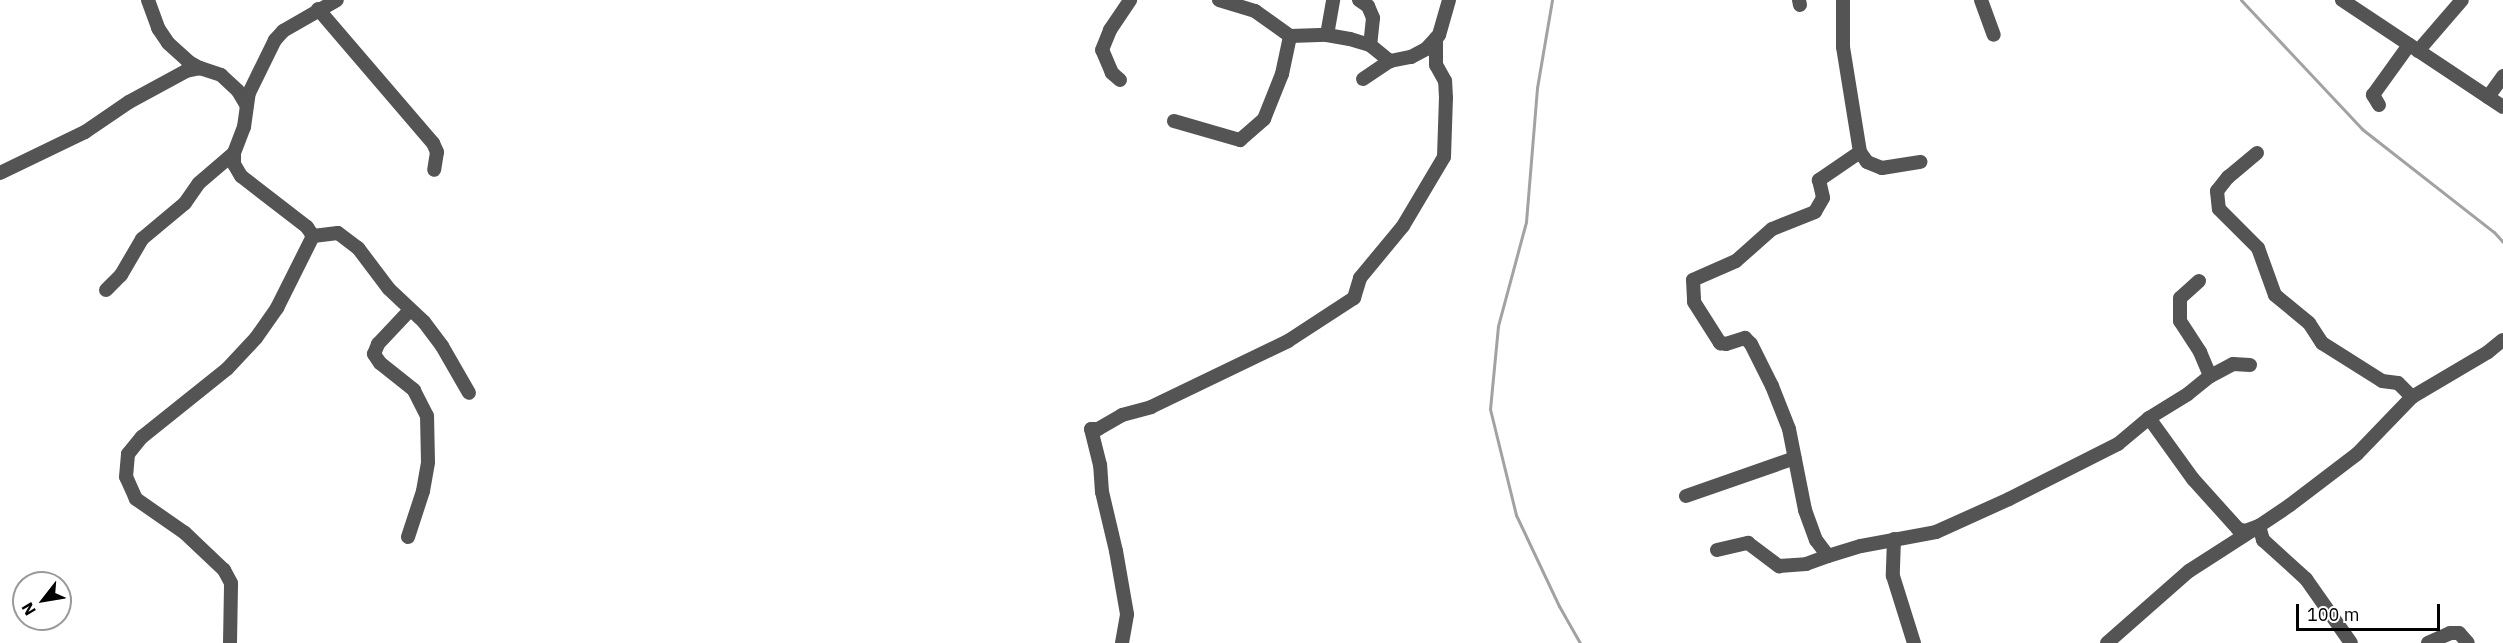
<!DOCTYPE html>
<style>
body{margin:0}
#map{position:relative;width:2503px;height:643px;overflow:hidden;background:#fff;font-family:"IBM Plex Sans",sans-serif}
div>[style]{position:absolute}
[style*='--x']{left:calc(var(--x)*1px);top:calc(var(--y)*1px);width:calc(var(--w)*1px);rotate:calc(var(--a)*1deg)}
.stream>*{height:3px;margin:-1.5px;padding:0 1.5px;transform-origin:1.5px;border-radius:1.5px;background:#a2a2a2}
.minor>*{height:14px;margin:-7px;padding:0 7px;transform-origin:7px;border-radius:7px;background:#545454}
span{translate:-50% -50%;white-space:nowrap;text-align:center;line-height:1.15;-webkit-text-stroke:4.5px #fff;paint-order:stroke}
.north{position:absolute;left:12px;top:571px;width:60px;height:60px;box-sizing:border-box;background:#fff;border:2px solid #999;border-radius:50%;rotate:239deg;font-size:16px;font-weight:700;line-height:24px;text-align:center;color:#000}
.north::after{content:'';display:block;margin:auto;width:21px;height:27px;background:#000;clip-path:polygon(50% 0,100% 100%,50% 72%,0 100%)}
.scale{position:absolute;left:2296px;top:604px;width:144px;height:27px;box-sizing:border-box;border:3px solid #000;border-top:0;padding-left:8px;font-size:18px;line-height:21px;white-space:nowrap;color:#000;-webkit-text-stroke:4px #fff;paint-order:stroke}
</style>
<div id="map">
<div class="stream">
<div style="--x:1552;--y:0;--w:89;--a:99.7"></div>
<div style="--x:1537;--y:88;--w:134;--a:94.7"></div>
<div style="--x:1526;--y:222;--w:108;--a:105.1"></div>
<div style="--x:1498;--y:326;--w:83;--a:95.5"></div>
<div style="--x:1490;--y:409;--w:109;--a:76.2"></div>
<div style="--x:1516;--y:515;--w:101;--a:64.7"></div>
<div style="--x:1559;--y:606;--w:43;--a:60.4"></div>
<div style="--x:2241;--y:0;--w:177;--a:46.8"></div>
<div style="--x:2362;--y:129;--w:167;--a:38"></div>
<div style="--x:2494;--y:232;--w:13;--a:48"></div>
</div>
<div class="minor">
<div style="--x:148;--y:0;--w:30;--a:70"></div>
<div style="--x:158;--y:28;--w:18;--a:56"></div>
<div style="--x:168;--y:43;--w:28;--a:42"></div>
<div style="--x:189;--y:62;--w:13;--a:29"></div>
<div style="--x:1219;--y:0;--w:38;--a:17"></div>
<div style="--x:1255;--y:11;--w:43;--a:35.5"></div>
<div style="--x:1290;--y:36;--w:37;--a:-2"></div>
<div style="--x:1327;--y:35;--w:23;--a:10"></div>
<div style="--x:1350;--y:39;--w:21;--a:17"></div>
<div style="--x:1370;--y:45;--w:26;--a:39"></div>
<div style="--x:1359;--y:0;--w:11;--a:34"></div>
<div style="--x:1368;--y:6;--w:13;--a:67"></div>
<div style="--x:1373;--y:18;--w:27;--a:96"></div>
<div style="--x:1799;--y:0;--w:5;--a:79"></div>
<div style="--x:1843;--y:0;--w:47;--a:90"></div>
<div style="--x:1843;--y:47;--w:106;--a:80.8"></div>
<div style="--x:1860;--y:152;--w:12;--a:55"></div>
<div style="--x:1867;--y:162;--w:16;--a:22"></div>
<div style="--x:1882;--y:168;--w:39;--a:-9"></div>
<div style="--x:1981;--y:0;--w:37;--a:70"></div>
<div style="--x:2342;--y:0;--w:193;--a:33.6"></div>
<div style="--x:318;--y:9;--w:177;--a:49.4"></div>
<div style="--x:433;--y:143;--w:10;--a:66"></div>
<div style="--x:437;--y:152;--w:18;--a:99"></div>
<div style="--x:1327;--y:35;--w:36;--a:-80"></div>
<div style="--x:2418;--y:51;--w:67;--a:-49.2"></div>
<div style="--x:1363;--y:79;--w:32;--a:-34"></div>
<div style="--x:1390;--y:61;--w:21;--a:-11"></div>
<div style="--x:1411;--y:57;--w:17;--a:-28"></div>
<div style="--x:1426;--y:49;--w:19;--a:-47"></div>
<div style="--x:1439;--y:35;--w:36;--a:-74"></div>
<div style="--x:1120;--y:80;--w:11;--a:-139"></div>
<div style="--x:1112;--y:73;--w:25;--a:-113"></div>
<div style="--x:1102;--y:50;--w:22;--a:-68"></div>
<div style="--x:1110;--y:30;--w:36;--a:-56"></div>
<div style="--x:2488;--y:97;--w:26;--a:-54"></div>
<div style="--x:2379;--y:105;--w:12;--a:-121"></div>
<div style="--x:2373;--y:95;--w:62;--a:-54.2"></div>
<div style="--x:1174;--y:121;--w:69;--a:16.1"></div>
<div style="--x:1240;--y:140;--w:32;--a:-41"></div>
<div style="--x:1264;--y:119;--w:48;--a:-68.2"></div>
<div style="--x:1282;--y:74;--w:39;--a:-78"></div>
<div style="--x:1860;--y:152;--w:50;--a:145.7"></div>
<div style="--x:1819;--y:180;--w:18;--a:77"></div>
<div style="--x:1823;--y:198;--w:16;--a:120"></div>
<div style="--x:1815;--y:212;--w:46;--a:158.4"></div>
<div style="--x:1772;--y:229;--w:48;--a:138.4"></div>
<div style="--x:1736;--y:261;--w:47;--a:156.2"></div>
<div style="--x:1693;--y:280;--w:22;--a:87"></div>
<div style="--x:1694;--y:302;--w:49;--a:57.6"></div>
<div style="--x:1720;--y:343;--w:6;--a:9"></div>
<div style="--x:1726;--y:344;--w:20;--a:-18"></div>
<div style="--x:1745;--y:338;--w:8;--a:45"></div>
<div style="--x:1751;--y:344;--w:47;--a:63.4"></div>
<div style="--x:1772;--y:386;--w:46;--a:68.4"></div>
<div style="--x:1789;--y:429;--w:83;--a:78.8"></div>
<div style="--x:1805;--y:510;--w:32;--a:70"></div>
<div style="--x:1816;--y:540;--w:20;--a:53"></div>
<div style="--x:1828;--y:556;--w:34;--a:-17"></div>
<div style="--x:1861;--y:546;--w:76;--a:-10.6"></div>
<div style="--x:1936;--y:532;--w:80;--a:-24.3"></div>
<div style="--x:2009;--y:499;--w:122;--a:-26.8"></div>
<div style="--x:2118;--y:444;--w:40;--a:-40"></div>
<div style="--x:2257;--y:153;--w:38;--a:140"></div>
<div style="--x:2228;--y:177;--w:18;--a:128"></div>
<div style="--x:2217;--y:191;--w:18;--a:84"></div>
<div style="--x:2219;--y:209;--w:55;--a:45"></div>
<div style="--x:2258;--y:248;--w:50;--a:70.1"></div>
<div style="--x:2275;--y:295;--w:44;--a:39.5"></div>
<div style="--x:2309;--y:323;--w:24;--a:57"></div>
<div style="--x:2322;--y:343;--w:71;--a:32.3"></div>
<div style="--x:2382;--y:381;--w:16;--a:7"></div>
<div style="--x:2398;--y:383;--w:20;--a:45"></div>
<div style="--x:0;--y:173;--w:94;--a:-25.8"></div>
<div style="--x:85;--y:132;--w:53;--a:-34.3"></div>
<div style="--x:129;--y:102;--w:65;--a:-28.5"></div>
<div style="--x:186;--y:71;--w:14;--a:-12"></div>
<div style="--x:200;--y:68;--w:22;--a:18"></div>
<div style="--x:221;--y:75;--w:23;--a:43"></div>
<div style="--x:238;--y:91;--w:17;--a:59"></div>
<div style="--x:313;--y:236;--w:11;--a:-124"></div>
<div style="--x:307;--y:227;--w:83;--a:-142.3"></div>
<div style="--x:241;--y:176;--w:14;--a:-120"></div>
<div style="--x:234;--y:164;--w:11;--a:-90"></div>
<div style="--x:234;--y:153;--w:28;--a:-69"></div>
<div style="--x:244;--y:127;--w:34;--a:-82"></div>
<div style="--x:249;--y:93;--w:59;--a:-63.9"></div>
<div style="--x:275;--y:40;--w:12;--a:-48"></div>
<div style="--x:283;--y:31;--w:62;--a:-29.9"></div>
<div style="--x:2199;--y:281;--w:25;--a:138"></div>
<div style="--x:2180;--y:298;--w:23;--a:90"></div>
<div style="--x:2180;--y:321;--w:37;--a:57"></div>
<div style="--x:2200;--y:352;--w:26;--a:67"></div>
<div style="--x:106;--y:290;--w:21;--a:-45"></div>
<div style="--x:121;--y:275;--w:42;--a:-59.7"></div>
<div style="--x:142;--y:239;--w:56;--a:-39.9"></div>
<div style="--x:185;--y:203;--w:24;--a:-55"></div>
<div style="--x:199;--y:183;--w:46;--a:-40.6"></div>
<div style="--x:2250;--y:365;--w:17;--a:-177"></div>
<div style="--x:2233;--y:364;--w:26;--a:152"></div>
<div style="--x:2210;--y:376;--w:28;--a:141"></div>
<div style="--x:2188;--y:394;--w:46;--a:148.4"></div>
<div style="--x:2149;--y:418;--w:75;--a:54.2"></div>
<div style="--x:2193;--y:479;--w:67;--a:48"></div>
<div style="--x:2238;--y:529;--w:7;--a:16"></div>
<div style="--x:2245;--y:531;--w:15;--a:-20"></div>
<div style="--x:2259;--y:526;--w:37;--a:-34"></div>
<div style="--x:2290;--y:505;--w:84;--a:-37.3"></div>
<div style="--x:2357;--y:454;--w:79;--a:-46"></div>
<div style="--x:2412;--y:397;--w:88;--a:-30.6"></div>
<div style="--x:2488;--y:352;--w:19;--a:-39"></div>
<div style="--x:1686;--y:496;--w:115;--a:-19.2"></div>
<div style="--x:408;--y:537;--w:48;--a:-71.9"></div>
<div style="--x:423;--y:491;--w:29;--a:-80"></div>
<div style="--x:428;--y:462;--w:46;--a:-91.2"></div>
<div style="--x:427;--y:416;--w:29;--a:-117"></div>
<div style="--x:414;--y:390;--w:43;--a:-141.5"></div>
<div style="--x:380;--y:363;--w:11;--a:-124"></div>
<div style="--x:374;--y:354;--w:11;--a:-68"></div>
<div style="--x:378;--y:344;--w:47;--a:-46.7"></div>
<div style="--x:1894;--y:539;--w:37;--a:92"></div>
<div style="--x:1893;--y:576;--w:70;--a:72.6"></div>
<div style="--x:1717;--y:550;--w:32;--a:-13"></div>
<div style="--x:1748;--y:543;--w:39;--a:37"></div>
<div style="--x:1779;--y:566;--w:27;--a:-4"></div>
<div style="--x:1806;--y:564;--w:23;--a:-20"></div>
<div style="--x:230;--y:643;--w:60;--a:-89"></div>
<div style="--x:231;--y:583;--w:15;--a:-118"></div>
<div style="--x:224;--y:570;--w:54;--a:-136.5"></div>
<div style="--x:185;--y:533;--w:60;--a:-145.2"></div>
<div style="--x:136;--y:499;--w:24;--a:-114"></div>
<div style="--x:126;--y:477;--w:23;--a:-85"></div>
<div style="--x:128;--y:454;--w:22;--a:-51"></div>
<div style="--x:142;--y:437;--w:109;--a:-38.7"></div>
<div style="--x:227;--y:369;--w:42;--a:-46.9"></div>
<div style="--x:256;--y:338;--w:37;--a:-55"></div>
<div style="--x:277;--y:308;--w:80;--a:-63.4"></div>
<div style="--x:313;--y:236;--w:25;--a:-7"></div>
<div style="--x:338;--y:233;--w:25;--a:37"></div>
<div style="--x:358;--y:248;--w:51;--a:52.9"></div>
<div style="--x:389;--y:289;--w:48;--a:43.3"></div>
<div style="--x:424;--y:322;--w:30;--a:53"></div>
<div style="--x:442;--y:346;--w:54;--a:60.1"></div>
<div style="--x:1122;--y:643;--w:29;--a:-80"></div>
<div style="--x:1127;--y:614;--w:64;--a:-99.9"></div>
<div style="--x:1116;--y:551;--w:61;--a:-103.3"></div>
<div style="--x:1102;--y:492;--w:27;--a:-94"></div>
<div style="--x:1100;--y:465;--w:37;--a:-104"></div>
<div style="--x:1091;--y:429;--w:7;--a:0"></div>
<div style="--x:1098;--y:429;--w:28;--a:-30"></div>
<div style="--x:1122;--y:415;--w:30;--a:-15"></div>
<div style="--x:1151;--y:407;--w:152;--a:-25.7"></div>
<div style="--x:1288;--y:341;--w:79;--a:-33.1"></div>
<div style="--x:1354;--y:298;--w:21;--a:-73"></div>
<div style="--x:1360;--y:278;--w:67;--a:-50.4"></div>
<div style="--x:1403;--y:226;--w:80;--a:-59.3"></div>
<div style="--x:1444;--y:157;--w:59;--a:-88.1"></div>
<div style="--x:1446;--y:98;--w:17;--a:-93"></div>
<div style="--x:1445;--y:81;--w:18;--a:-119"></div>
<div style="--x:1436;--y:65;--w:27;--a:-90"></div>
<div style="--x:2107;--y:643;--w:109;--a:-41.3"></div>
<div style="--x:2189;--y:571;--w:83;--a:-32.7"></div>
<div style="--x:2259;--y:526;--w:15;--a:74"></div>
<div style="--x:2263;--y:540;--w:58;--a:42.2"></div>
<div style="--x:2306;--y:579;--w:78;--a:54.9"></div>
<div style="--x:2428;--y:643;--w:24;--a:-24"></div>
<div style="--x:2450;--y:633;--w:9;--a:0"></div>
<div style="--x:2459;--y:633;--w:13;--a:48"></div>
</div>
<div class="north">N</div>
<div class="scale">100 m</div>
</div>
